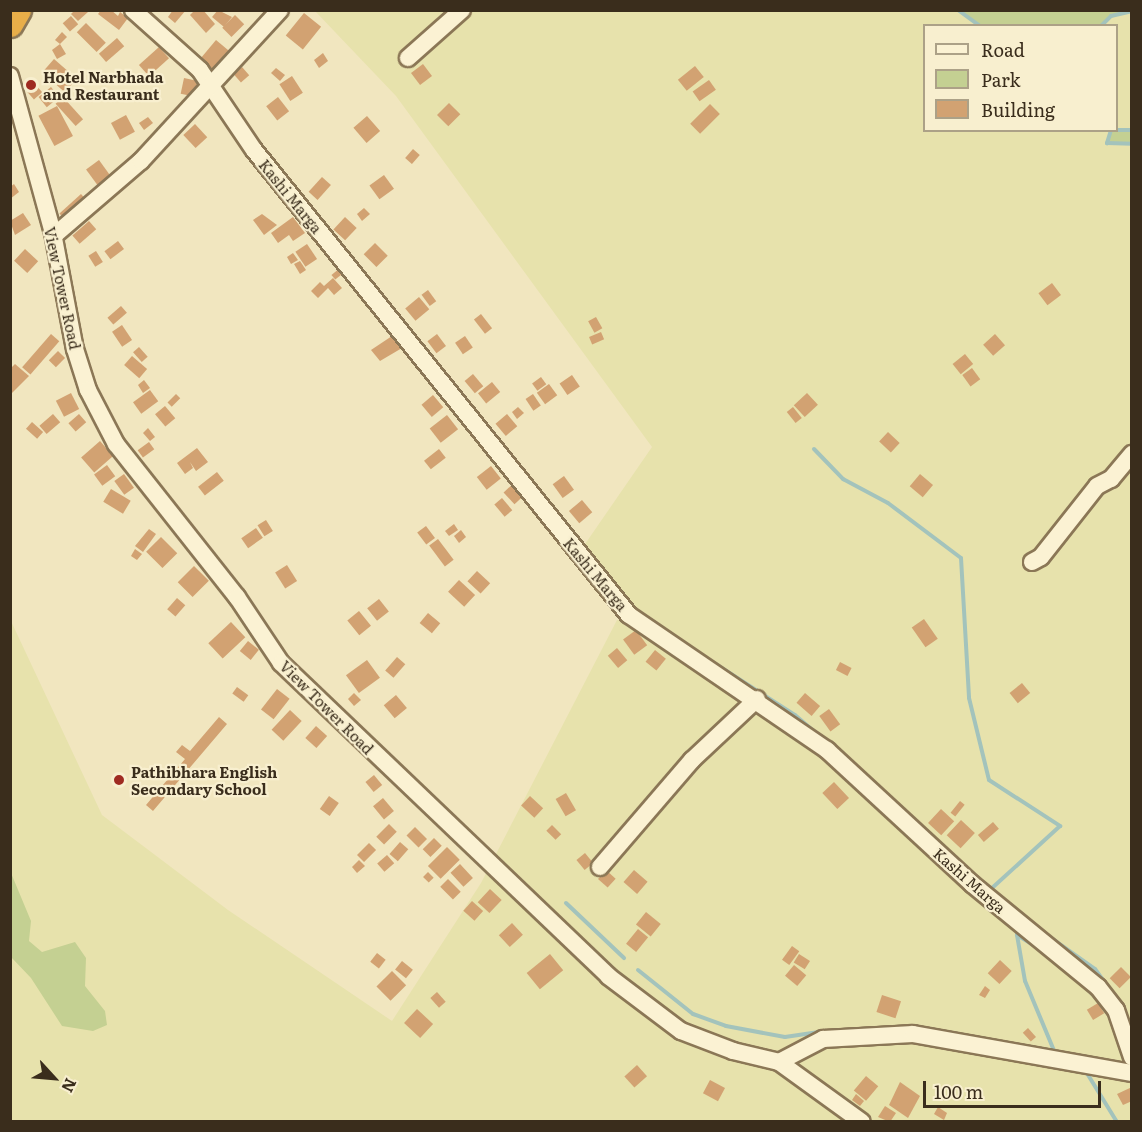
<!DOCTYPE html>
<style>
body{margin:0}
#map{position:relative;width:1142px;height:1132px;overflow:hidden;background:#f1e6bf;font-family:Literata,serif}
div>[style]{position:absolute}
.farmland>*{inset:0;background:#e7e2ac}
.green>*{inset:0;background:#c4d092}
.stream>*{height:4px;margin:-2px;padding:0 2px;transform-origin:2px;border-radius:2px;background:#a3c3bc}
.building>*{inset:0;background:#d2a272;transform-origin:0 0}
.roads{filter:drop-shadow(2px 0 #8b7756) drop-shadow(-2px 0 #8b7756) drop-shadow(0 2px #8b7756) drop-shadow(0 -2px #8b7756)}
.minor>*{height:16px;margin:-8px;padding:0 8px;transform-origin:8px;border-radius:8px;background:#fbf2d3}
.highway>*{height:26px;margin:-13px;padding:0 13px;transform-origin:13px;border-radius:13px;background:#e8ae49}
.dots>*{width:16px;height:16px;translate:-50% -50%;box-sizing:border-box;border:3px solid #f8efcf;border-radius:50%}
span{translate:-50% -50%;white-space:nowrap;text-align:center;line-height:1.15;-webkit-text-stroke:4.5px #f8efcf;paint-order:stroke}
.poi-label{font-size:15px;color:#3a2d1c;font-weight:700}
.left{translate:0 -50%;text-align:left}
.street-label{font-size:15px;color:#3a2d1c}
.frame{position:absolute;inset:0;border:12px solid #3a2d1c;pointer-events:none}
.legend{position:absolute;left:923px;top:24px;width:195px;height:108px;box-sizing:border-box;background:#f8efcf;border:2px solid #aca187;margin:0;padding:8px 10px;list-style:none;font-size:18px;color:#3a2d1c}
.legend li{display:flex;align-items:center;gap:12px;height:30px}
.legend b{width:30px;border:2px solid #aca187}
.north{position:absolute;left:24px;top:1048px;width:60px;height:60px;-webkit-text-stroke:4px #f8efcf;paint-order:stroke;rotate:116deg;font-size:16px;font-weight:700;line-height:24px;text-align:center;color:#3a2d1c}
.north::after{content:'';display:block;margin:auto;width:21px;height:27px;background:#3a2d1c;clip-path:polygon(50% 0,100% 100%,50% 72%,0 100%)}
.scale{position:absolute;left:923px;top:1081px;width:178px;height:27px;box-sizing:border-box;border:3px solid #3a2d1c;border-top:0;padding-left:8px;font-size:18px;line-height:21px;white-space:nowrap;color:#3a2d1c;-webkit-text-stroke:4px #f8efcf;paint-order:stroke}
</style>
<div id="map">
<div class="farmland">
<div style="clip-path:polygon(315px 11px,957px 11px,980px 25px,924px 26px,924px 130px,1111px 131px,1108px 143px,1131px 144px,1131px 1121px,11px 1121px,10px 619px,102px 815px,228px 910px,392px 1021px,481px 883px,617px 620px,637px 617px,583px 547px,652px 447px,396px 96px)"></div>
<div style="clip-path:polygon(1131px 11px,1132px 130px,1117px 130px,1116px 26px,1101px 26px,1111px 16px)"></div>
</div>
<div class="green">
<div style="clip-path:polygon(957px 11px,1131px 10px,1132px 11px,1111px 16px,1101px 25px,980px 26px)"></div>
<div style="clip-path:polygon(1131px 130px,1131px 144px,1107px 143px,1111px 131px)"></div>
<div style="clip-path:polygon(11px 873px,31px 921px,29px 941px,42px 952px,75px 942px,86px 958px,85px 986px,105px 1011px,107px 1025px,93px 1031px,62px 1026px,31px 978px,11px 957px)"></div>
</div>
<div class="stream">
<div style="left:958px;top:10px;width:27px;rotate:36deg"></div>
<div style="left:1101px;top:26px;width:14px;rotate:-45deg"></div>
<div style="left:1111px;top:16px;width:22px;rotate:-13deg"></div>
<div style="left:1111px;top:130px;width:14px;rotate:107deg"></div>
<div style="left:1107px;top:143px;width:25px;rotate:2deg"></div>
<div style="left:1116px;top:130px;width:16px"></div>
<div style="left:814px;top:449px;width:42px;rotate:46deg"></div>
<div style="left:843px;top:479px;width:51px;rotate:28.1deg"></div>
<div style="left:888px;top:503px;width:91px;rotate:37deg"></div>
<div style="left:961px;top:558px;width:140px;rotate:86.7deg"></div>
<div style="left:969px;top:698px;width:84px;rotate:76.3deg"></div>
<div style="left:989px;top:780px;width:85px;rotate:32.9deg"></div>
<div style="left:1060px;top:826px;width:95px;rotate:137.6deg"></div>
<div style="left:703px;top:656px;width:109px;rotate:32.7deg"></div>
<div style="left:795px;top:715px;width:28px;rotate:41deg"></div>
<div style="left:566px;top:903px;width:80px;rotate:43.5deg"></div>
<div style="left:1017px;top:935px;width:52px;rotate:31.5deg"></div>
<div style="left:1061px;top:962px;width:69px;rotate:45.6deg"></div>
<div style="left:1109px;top:1011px;width:58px;rotate:72.8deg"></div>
<div style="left:1126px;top:1066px;width:72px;rotate:-169.6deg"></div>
<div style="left:1055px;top:1053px;width:78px;rotate:-112.6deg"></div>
<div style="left:1025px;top:981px;width:47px;rotate:-99.9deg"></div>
<div style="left:1051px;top:938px;width:54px;rotate:35.2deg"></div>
<div style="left:1095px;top:969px;width:37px;rotate:54deg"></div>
<div style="left:638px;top:970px;width:70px;rotate:38.7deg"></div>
<div style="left:693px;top:1014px;width:35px;rotate:20deg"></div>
<div style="left:726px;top:1026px;width:60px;rotate:10.6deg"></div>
<div style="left:785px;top:1037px;width:41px;rotate:-8.3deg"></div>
<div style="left:1085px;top:1070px;width:61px;rotate:58.4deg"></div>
</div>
<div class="building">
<div style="clip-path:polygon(75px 10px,86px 10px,88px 12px,78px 21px,71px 14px)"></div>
<div style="clip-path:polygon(101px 10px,111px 10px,118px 16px,120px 12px,128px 18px,119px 30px,98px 14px)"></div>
<div style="clip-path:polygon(173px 10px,186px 10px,175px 23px,168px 17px)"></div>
<div style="clip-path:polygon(195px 10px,203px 10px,215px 24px,206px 33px,190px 15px)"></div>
<div style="clip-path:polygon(218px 10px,232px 17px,224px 27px,212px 17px)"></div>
<div style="left:304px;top:13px;width:22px;height:29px;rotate:39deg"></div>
<div style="left:235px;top:15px;width:13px;height:18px;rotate:45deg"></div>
<div style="left:71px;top:16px;width:11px;height:11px;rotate:49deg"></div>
<div style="left:86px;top:23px;width:28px;height:13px;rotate:45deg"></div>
<div style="clip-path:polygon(62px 32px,67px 37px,60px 44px,55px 40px)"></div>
<div style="left:117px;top:38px;width:11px;height:24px;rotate:49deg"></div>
<div style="left:216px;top:40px;width:25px;height:26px;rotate:40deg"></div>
<div style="clip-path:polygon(60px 44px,66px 54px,57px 59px,52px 50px)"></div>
<div style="left:159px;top:47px;width:15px;height:27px;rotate:48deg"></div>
<div style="clip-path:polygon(323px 53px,328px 61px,319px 68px,314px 60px)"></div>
<div style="left:54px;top:59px;width:30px;height:18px;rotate:41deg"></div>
<div style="left:423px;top:64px;width:15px;height:15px;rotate:53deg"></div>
<div style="left:695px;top:66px;width:14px;height:22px;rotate:51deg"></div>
<div style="left:242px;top:67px;width:11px;height:11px;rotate:49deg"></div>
<div style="clip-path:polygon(276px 68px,285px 75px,280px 81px,271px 73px)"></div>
<div style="left:292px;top:76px;width:20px;height:15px;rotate:57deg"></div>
<div style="left:184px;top:78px;width:14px;height:16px;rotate:12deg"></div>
<div style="left:709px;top:80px;width:12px;height:20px;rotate:55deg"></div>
<div style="left:35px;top:84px;width:11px;height:11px;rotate:49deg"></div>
<div style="left:51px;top:87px;width:13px;height:16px;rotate:51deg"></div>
<div style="left:63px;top:97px;width:30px;height:10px;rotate:48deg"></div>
<div style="left:278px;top:97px;width:18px;height:15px;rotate:52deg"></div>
<div style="left:449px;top:103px;width:16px;height:17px;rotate:45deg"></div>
<div style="left:710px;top:104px;width:14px;height:28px;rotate:45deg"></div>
<div style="left:57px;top:106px;width:34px;height:21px;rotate:62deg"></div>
<div style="left:126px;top:115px;width:19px;height:17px;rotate:62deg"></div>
<div style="left:367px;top:116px;width:20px;height:18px;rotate:49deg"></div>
<div style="clip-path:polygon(148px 117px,153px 123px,144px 130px,139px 123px)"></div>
<div style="left:195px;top:124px;width:18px;height:16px;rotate:47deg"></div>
<div style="left:413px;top:149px;width:9px;height:12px;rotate:41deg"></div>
<div style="left:99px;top:160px;width:24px;height:16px;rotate:54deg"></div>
<div style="left:384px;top:175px;width:17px;height:18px;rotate:54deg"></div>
<div style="left:322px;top:177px;width:12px;height:20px;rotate:42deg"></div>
<div style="clip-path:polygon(14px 184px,19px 192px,10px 199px,10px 187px)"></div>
<div style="left:81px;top:194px;width:12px;height:29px;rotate:48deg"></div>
<div style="clip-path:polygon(364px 208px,370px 214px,362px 221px,357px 214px)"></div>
<div style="clip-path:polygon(23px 213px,31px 225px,15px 235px,10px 221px)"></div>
<div style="clip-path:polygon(262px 214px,277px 225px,264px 235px,253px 220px)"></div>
<div style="clip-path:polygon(293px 217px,305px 233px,293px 241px,289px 235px,278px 243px,271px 233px)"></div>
<div style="left:345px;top:217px;width:16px;height:17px;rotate:43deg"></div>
<div style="left:89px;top:221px;width:11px;height:22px;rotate:49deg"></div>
<div style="left:118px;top:241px;width:10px;height:17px;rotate:53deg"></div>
<div style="left:375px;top:243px;width:18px;height:16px;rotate:45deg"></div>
<div style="left:307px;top:244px;width:18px;height:14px;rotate:56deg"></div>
<div style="left:25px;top:249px;width:18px;height:16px;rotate:43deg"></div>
<div style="left:96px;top:251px;width:13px;height:9px;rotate:58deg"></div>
<div style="clip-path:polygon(293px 253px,298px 260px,291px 264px,287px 257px)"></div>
<div style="clip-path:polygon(300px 261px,306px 270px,300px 274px,294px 264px)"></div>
<div style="left:340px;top:268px;width:6px;height:11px;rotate:51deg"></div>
<div style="clip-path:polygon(333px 278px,342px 288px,334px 295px,328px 288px,318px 298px,311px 291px,320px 282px,324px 286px)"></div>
<div style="left:1052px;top:283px;width:15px;height:17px;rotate:53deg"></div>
<div style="left:428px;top:290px;width:14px;height:8px;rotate:54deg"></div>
<div style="left:419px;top:297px;width:16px;height:18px;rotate:50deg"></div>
<div style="left:121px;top:306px;width:9px;height:18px;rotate:49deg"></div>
<div style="left:481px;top:314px;width:18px;height:9px;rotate:52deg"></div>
<div style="left:596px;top:317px;width:13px;height:9px;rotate:61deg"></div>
<div style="left:122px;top:325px;width:18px;height:12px;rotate:56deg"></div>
<div style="left:601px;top:332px;width:8px;height:13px;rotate:67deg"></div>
<div style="left:51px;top:334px;width:11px;height:44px;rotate:41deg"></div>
<div style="left:437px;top:334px;width:15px;height:12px;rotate:53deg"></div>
<div style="left:995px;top:334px;width:15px;height:16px;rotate:48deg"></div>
<div style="clip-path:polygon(392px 336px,402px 348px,380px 361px,371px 350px)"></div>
<div style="left:465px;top:336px;width:14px;height:12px;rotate:56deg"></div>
<div style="left:139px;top:347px;width:13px;height:8px;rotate:48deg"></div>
<div style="left:58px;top:351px;width:10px;height:13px;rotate:45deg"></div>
<div style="left:965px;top:354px;width:13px;height:16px;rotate:51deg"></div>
<div style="left:132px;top:356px;width:20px;height:12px;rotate:41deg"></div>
<div style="clip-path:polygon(15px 364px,29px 376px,10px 395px,10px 369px)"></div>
<div style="left:972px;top:368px;width:14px;height:12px;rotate:54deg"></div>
<div style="left:473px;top:374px;width:16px;height:11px;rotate:50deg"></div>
<div style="left:572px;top:375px;width:14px;height:15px;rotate:56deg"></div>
<div style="left:541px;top:377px;width:9px;height:11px;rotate:54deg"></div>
<div style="clip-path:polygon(144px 380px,150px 388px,143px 393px,138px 385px)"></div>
<div style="left:492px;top:382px;width:13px;height:18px;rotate:51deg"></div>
<div style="left:549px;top:384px;width:14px;height:15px;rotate:54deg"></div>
<div style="left:150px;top:390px;width:14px;height:21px;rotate:54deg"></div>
<div style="left:71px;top:393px;width:18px;height:17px;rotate:63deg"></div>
<div style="left:807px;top:393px;width:16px;height:18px;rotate:47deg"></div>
<div style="left:176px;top:394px;width:6px;height:12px;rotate:45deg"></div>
<div style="left:533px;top:394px;width:14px;height:9px;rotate:56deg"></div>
<div style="left:433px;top:395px;width:16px;height:15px;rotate:50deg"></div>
<div style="left:165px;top:406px;width:16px;height:13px;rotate:50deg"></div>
<div style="clip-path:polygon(518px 407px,524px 413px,517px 419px,512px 412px)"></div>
<div style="left:793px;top:407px;width:14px;height:8px;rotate:51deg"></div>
<div style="left:53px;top:414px;width:11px;height:18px;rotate:49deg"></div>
<div style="left:79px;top:414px;width:11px;height:14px;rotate:49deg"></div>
<div style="left:507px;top:414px;width:16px;height:15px;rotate:50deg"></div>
<div style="left:447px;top:415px;width:18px;height:22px;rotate:52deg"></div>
<div style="left:32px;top:422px;width:15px;height:9px;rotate:42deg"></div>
<div style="clip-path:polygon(148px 428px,155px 437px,150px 441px,143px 433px)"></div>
<div style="left:888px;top:432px;width:16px;height:13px;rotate:43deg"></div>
<div style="left:100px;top:441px;width:20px;height:25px;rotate:49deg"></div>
<div style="left:149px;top:442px;width:9px;height:14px;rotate:54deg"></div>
<div style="clip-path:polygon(197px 448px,208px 462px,196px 471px,190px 462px,193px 468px,185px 474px,177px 463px)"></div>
<div style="left:439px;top:449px;width:11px;height:19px;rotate:52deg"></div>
<div style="left:107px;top:465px;width:14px;height:16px;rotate:54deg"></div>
<div style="left:491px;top:466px;width:16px;height:18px;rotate:52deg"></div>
<div style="left:217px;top:472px;width:11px;height:24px;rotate:52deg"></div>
<div style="left:124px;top:474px;width:17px;height:12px;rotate:54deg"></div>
<div style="left:920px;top:474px;width:17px;height:16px;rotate:40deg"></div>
<div style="left:564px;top:476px;width:17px;height:14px;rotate:54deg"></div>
<div style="left:516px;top:481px;width:16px;height:17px;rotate:47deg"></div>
<div style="left:111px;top:489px;width:23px;height:15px;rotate:31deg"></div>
<div style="left:502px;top:498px;width:16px;height:10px;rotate:50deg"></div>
<div style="left:582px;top:500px;width:16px;height:17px;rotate:50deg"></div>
<div style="left:266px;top:520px;width:13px;height:10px;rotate:58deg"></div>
<div style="clip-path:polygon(454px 524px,458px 530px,449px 536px,445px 531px)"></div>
<div style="left:426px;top:526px;width:15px;height:11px;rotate:53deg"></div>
<div style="left:256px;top:528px;width:12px;height:18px;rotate:55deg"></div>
<div style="clip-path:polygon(149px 529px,156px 534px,143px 552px,135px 546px)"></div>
<div style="clip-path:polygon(461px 530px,466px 537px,459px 543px,454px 536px)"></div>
<div style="left:161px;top:537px;width:23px;height:21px;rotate:45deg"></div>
<div style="left:438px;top:539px;width:26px;height:11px;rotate:53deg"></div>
<div style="clip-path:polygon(135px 549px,142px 554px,137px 560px,131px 556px)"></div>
<div style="left:287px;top:565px;width:19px;height:14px;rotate:58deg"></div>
<div style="left:194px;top:566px;width:21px;height:23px;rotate:45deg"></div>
<div style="left:477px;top:571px;width:18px;height:14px;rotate:43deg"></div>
<div style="left:459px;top:580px;width:22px;height:16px;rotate:43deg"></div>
<div style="left:177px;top:598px;width:11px;height:15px;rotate:41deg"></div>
<div style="left:379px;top:599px;width:16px;height:15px;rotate:52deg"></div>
<div style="left:359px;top:611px;width:19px;height:15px;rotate:51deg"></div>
<div style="left:428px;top:613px;width:16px;height:13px;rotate:40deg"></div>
<div style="left:924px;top:619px;width:24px;height:15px;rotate:55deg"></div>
<div style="left:231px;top:622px;width:21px;height:31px;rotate:47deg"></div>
<div style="left:636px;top:630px;width:19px;height:16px;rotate:54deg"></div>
<div style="left:248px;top:641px;width:14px;height:13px;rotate:39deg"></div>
<div style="left:617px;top:648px;width:16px;height:12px;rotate:50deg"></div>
<div style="left:655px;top:650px;width:14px;height:15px;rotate:39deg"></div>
<div style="left:397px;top:657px;width:11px;height:18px;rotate:41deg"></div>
<div style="left:367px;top:660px;width:22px;height:26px;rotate:54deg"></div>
<div style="left:840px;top:662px;width:13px;height:9px;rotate:27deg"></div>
<div style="left:1022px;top:683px;width:13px;height:16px;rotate:51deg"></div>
<div style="left:237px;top:687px;width:14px;height:8px;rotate:36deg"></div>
<div style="left:277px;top:689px;width:16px;height:26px;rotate:38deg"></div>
<div style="clip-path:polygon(354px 693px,361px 700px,354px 706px,348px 699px)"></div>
<div style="left:805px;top:693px;width:20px;height:13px;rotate:41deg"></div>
<div style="left:396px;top:695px;width:17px;height:16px;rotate:50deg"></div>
<div style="left:829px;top:709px;width:19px;height:12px;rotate:54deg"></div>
<div style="left:290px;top:710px;width:16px;height:27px;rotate:43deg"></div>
<div style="clip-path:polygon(219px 717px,227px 724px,153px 811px,146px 805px,185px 759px,176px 752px,182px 745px,190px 751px)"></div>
<div style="left:316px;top:726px;width:15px;height:16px;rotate:42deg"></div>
<div style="left:374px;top:775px;width:13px;height:11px;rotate:51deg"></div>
<div style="left:834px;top:782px;width:22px;height:16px;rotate:47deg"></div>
<div style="left:566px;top:793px;width:20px;height:12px;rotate:60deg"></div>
<div style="left:329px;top:796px;width:12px;height:16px;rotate:35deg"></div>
<div style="left:530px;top:796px;width:18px;height:13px;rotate:43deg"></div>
<div style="left:383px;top:798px;width:17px;height:13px;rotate:50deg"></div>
<div style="left:960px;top:801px;width:6px;height:15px;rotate:39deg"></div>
<div style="left:941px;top:809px;width:18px;height:19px;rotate:43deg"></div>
<div style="left:961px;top:820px;width:19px;height:21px;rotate:43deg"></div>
<div style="left:993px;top:822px;width:9px;height:20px;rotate:49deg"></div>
<div style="left:389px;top:824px;width:11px;height:18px;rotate:45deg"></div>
<div style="left:552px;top:825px;width:13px;height:8px;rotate:45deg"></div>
<div style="left:415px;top:827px;width:17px;height:12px;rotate:45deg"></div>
<div style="left:434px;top:838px;width:11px;height:16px;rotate:45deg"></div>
<div style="left:400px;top:842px;width:11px;height:16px;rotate:41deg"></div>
<div style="left:369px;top:843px;width:10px;height:17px;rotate:45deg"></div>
<div style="left:447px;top:847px;width:18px;height:27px;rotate:45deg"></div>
<div style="left:585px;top:853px;width:13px;height:11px;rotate:51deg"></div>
<div style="left:387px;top:855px;width:11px;height:13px;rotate:49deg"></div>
<div style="clip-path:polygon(359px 860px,365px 866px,357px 873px,352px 867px)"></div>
<div style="left:460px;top:864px;width:19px;height:13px;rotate:47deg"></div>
<div style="left:606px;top:870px;width:13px;height:12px;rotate:42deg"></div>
<div style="left:634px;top:870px;width:18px;height:16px;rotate:41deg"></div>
<div style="left:428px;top:872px;width:8px;height:7px;rotate:45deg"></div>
<div style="left:448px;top:879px;width:18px;height:11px;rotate:45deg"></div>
<div style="left:490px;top:889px;width:16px;height:18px;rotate:43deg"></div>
<div style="left:472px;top:901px;width:15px;height:13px;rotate:42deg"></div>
<div style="left:646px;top:912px;width:19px;height:16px;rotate:39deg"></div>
<div style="left:512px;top:923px;width:16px;height:18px;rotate:47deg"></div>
<div style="left:638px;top:929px;width:13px;height:19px;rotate:39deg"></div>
<div style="left:792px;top:946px;width:9px;height:17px;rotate:36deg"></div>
<div style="left:377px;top:953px;width:11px;height:11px;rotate:38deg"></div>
<div style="left:550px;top:954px;width:21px;height:30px;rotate:51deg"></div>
<div style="left:799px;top:954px;width:13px;height:10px;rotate:32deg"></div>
<div style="left:1000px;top:960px;width:16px;height:18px;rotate:43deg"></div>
<div style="left:402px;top:961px;width:14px;height:11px;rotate:39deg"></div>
<div style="left:794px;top:965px;width:16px;height:14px;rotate:40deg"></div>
<div style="left:1121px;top:967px;width:14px;height:16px;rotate:45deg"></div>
<div style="left:392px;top:971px;width:20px;height:22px;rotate:45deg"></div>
<div style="clip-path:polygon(985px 986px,990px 990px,985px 998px,979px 995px)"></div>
<div style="left:437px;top:992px;width:13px;height:9px;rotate:48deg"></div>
<div style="left:882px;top:995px;width:20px;height:18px;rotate:18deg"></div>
<div style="left:1098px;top:1003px;width:12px;height:13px;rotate:59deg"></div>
<div style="left:417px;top:1009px;width:22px;height:19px;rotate:43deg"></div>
<div style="left:1028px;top:1028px;width:12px;height:7px;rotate:48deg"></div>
<div style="left:637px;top:1065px;width:15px;height:17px;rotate:48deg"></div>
<div style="left:866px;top:1076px;width:16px;height:19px;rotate:40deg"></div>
<div style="left:710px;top:1080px;width:17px;height:15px;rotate:28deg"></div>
<div style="clip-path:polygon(900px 1082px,920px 1096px,908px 1118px,889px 1105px)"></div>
<div style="clip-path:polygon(1132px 1087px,1132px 1101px,1123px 1105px,1117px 1094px)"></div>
<div style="clip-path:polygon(856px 1094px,864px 1101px,860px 1106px,852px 1100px)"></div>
<div style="clip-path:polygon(885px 1106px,896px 1113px,890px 1122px,878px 1117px)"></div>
<div style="clip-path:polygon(938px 1107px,947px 1113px,944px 1120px,934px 1114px)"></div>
</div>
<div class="roads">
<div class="minor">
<div style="left:133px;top:10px;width:90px;rotate:41.8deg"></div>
<div style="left:200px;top:70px;width:97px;rotate:56deg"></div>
<div style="left:254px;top:150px;width:597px;rotate:51.12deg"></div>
<div style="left:629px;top:615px;width:240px;rotate:34.3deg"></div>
<div style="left:827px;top:750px;width:197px;rotate:42.7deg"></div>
<div style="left:972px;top:884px;width:163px;rotate:39.3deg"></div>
<div style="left:1098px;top:987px;width:29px;rotate:52deg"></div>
<div style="left:1116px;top:1010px;width:50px;rotate:71.2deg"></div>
<div style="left:408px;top:58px;width:72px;rotate:-41.6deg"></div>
<div style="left:10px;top:76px;width:163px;rotate:74.7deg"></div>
<div style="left:53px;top:233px;width:118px;rotate:79.3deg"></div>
<div style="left:75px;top:349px;width:43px;rotate:72.4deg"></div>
<div style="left:88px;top:390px;width:61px;rotate:62.6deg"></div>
<div style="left:116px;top:444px;width:195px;rotate:51.7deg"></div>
<div style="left:237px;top:597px;width:79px;rotate:56.3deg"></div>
<div style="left:281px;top:663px;width:453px;rotate:43.7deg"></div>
<div style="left:608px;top:976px;width:91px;rotate:37deg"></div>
<div style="left:681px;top:1031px;width:56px;rotate:21deg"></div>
<div style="left:733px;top:1051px;width:47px;rotate:13.4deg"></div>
<div style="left:779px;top:1062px;width:102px;rotate:35.9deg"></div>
<div style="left:53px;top:233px;width:3px;rotate:18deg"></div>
<div style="left:56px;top:234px;width:112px;rotate:-40.7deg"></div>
<div style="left:141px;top:161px;width:205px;rotate:-47.4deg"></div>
<div style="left:1032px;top:562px;width:10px;rotate:-29deg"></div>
<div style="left:1041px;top:557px;width:90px;rotate:-51.7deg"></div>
<div style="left:1097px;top:486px;width:16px;rotate:-27deg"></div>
<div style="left:1111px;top:479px;width:33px;rotate:-50deg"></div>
<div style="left:600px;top:867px;width:141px;rotate:-49.3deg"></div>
<div style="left:692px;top:760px;width:89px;rotate:-43.2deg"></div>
<div style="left:779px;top:1062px;width:50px;rotate:-27.6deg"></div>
<div style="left:823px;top:1039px;width:90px;rotate:-3.2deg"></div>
<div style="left:913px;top:1034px;width:222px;rotate:10.1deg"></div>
</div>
<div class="highway">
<div style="left:10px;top:24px;width:16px;rotate:-60deg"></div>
</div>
</div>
<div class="dots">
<div style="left:31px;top:85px;background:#9f2b21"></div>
<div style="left:119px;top:780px;background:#9f2b21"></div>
</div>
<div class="poi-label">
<span class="left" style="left:43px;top:85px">Hotel Narbhada<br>and Restaurant</span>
<span class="left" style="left:131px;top:780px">Pathibhara English<br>Secondary School</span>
</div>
<div class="street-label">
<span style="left:291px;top:196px;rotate:51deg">Kashi Marga</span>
<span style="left:63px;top:288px;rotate:78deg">View Tower Road</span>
<span style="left:596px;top:574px;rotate:50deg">Kashi Marga</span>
<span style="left:327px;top:707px;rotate:45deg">View Tower Road</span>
<span style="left:970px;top:880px;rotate:41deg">Kashi Marga</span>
</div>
<div class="frame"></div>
<ul class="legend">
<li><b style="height:8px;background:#fbf2d3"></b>Road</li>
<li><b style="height:16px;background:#c4d092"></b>Park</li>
<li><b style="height:16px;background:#d2a272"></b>Building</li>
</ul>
<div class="north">N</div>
<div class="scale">100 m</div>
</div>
